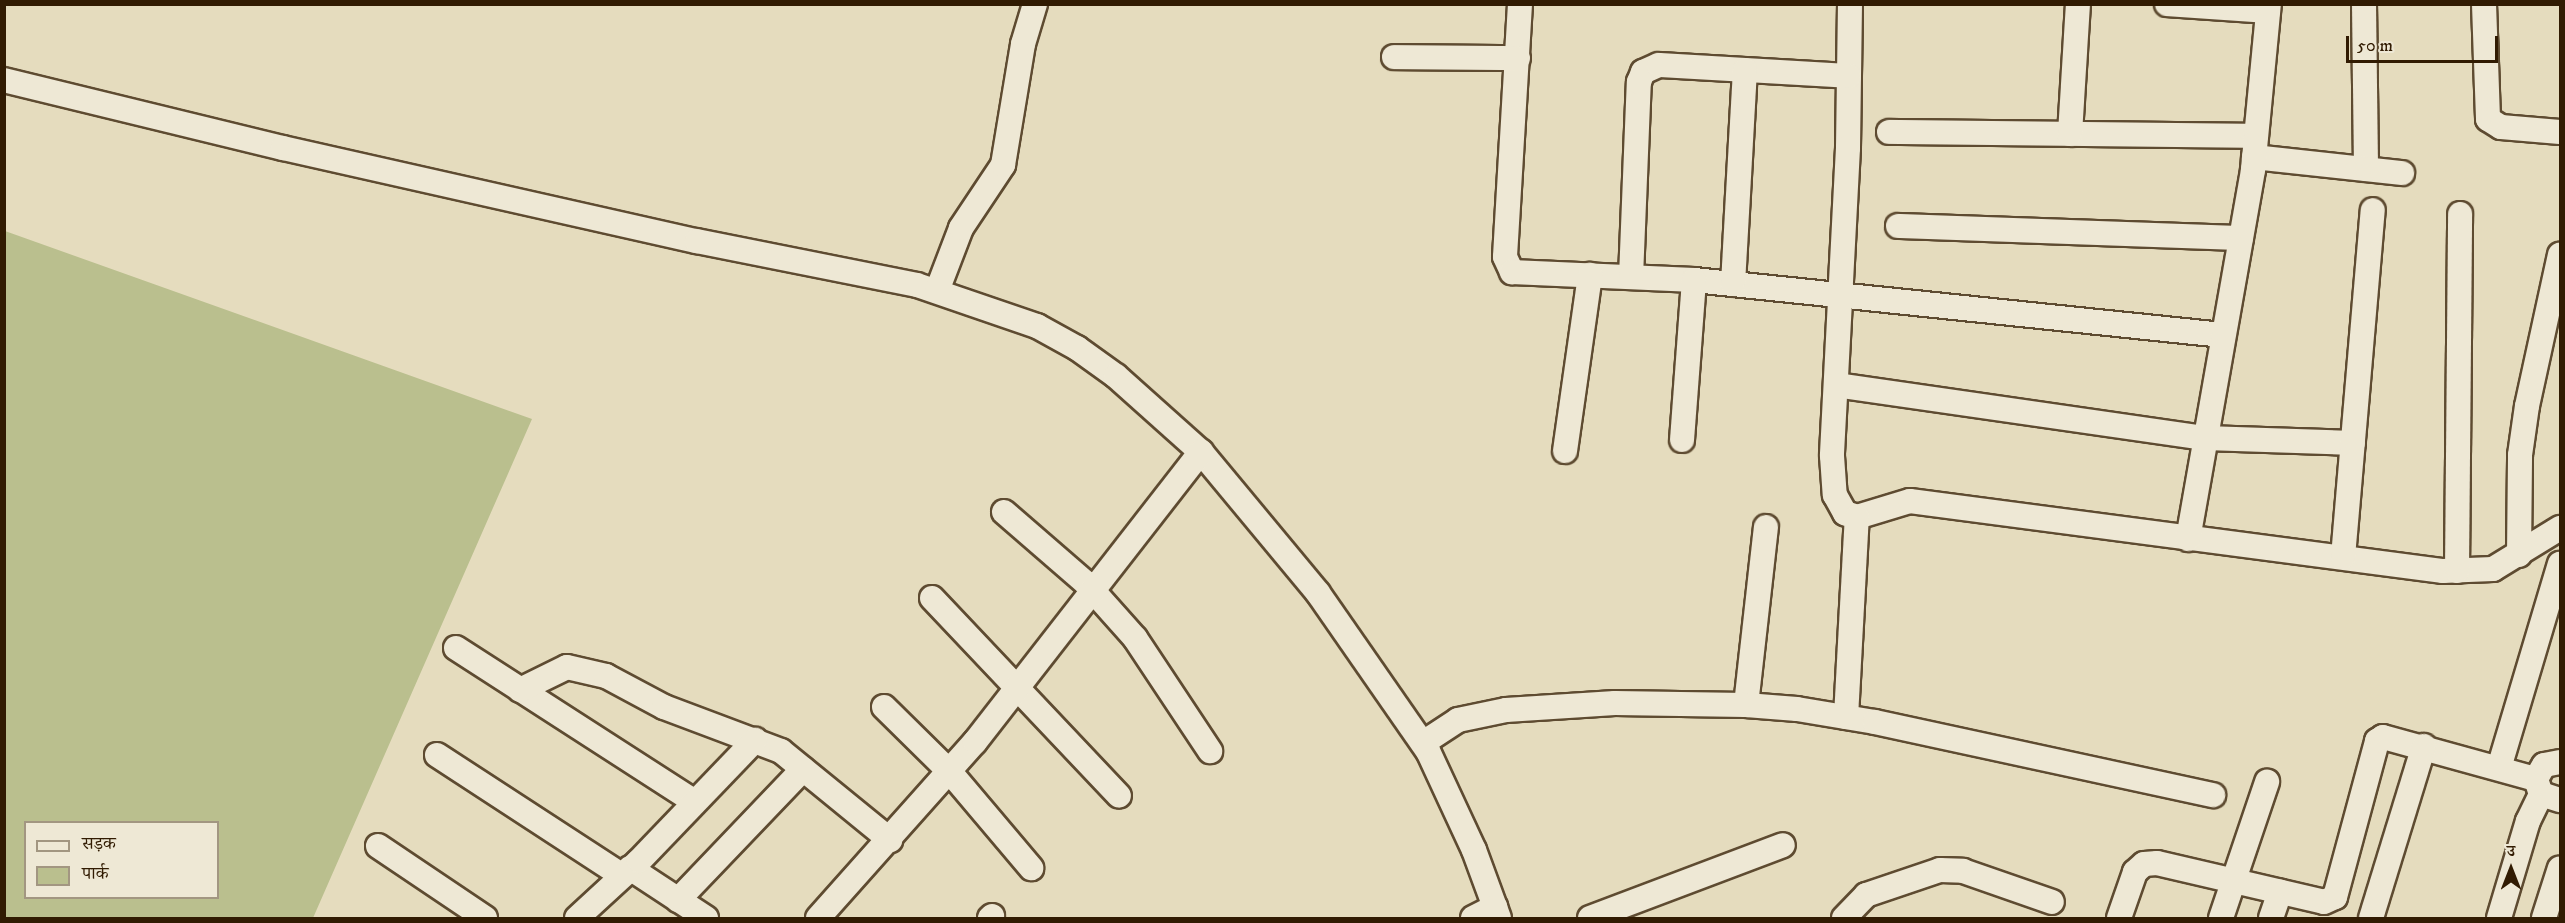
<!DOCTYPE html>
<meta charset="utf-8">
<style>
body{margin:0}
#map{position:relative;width:2565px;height:923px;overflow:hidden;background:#e5dcbe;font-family:"IM FELL DW Pica","Noto Serif Devanagari",serif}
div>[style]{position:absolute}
.green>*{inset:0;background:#babf8e}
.roads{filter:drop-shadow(2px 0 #5e4b31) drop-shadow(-2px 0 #5e4b31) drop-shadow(0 2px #5e4b31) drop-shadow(0 -2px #5e4b31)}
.minor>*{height:24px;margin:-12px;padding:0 12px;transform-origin:12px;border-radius:12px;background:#eee8d5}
span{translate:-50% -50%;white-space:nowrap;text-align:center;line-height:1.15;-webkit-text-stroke:4.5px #eee8d5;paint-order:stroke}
.frame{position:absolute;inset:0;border:6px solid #311b02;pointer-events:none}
.legend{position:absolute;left:24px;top:821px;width:195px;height:78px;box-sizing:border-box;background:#eee8d5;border:2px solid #a29681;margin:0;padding:8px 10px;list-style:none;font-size:18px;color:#311b02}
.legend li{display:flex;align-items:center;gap:12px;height:30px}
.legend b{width:30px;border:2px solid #a29681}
.north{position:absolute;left:2481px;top:839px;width:60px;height:60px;-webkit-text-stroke:4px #eee8d5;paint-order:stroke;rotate:0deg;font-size:16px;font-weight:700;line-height:24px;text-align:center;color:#311b02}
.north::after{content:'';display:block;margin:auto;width:21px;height:27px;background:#311b02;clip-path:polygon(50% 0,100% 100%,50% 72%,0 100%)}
.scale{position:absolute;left:2346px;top:36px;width:152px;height:27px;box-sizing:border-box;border:3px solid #311b02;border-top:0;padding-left:8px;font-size:18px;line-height:21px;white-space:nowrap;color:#311b02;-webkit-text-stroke:4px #eee8d5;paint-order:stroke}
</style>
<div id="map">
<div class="green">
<div style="clip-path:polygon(evenodd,5px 231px,532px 419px,313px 918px,5px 918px,5px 231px,26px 822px,218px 822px,218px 898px,26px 898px,26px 822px)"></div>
</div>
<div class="roads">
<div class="minor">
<div style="left:1520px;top:4px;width:253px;rotate:93.4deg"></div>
<div style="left:1505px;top:257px;width:17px;rotate:65deg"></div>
<div style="left:1512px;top:272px;width:182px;rotate:2.5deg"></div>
<div style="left:1694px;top:280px;width:532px;rotate:5.94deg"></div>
<div style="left:1850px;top:4px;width:144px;rotate:90.8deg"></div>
<div style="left:1848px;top:148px;width:308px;rotate:93deg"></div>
<div style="left:1832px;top:456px;width:39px;rotate:86deg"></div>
<div style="left:1835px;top:495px;width:21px;rotate:61deg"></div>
<div style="left:1845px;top:513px;width:13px;rotate:18deg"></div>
<div style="left:1857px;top:517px;width:55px;rotate:-16.8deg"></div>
<div style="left:1910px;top:501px;width:538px;rotate:7.48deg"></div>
<div style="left:2443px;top:571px;width:50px;rotate:-2.3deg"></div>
<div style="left:2493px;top:569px;width:79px;rotate:-31.5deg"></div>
<div style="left:2167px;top:4px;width:101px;rotate:4deg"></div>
<div style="left:2364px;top:4px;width:165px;rotate:89.3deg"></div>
<div style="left:2484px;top:4px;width:115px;rotate:88deg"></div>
<div style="left:2488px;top:119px;width:15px;rotate:32deg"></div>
<div style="left:2501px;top:127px;width:59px;rotate:4.8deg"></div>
<div style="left:1394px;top:57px;width:124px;rotate:0.5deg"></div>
<div style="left:4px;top:80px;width:287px;rotate:13.7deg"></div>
<div style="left:283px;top:148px;width:424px;rotate:12.7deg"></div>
<div style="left:697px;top:241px;width:224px;rotate:11.3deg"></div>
<div style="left:917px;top:285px;width:127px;rotate:18.9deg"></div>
<div style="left:1037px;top:326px;width:46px;rotate:28.8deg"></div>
<div style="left:1077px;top:348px;width:48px;rotate:35.7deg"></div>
<div style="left:1116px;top:376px;width:114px;rotate:41.8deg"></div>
<div style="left:1201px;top:452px;width:183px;rotate:50.3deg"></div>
<div style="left:1318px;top:593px;width:193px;rotate:55.2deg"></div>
<div style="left:1428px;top:751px;width:109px;rotate:65.1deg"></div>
<div style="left:1474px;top:850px;width:72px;rotate:69.8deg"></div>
<div style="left:1889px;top:132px;width:367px;rotate:0.6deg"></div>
<div style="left:2070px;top:134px;width:130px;rotate:-86.5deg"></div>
<div style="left:2254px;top:157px;width:149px;rotate:6.2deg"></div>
<div style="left:1898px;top:226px;width:343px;rotate:2deg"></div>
<div style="left:1631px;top:277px;width:195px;rotate:-87.7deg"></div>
<div style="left:1639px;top:82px;width:11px;rotate:-68deg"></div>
<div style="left:1643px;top:72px;width:17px;rotate:-24deg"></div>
<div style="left:1659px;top:65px;width:190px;rotate:3.3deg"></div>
<div style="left:1733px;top:284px;width:214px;rotate:-86.8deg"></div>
<div style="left:937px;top:291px;width:67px;rotate:-69.1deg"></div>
<div style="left:961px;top:228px;width:76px;rotate:-56.3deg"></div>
<div style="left:1003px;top:165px;width:123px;rotate:-80.6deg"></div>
<div style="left:1023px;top:44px;width:42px;rotate:-73.3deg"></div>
<div style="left:1836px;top:385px;width:373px;rotate:8.2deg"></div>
<div style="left:2205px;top:438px;width:148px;rotate:1.9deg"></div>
<div style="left:1682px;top:440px;width:160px;rotate:-85.7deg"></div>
<div style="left:1565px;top:451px;width:178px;rotate:-81.9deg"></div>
<div style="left:1004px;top:512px;width:108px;rotate:40.9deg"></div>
<div style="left:1086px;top:583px;width:74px;rotate:48.3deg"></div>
<div style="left:1135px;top:638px;width:136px;rotate:56.4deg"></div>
<div style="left:2188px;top:539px;width:376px;rotate:-80deg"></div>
<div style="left:2253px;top:169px;width:166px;rotate:-84.5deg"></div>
<div style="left:2519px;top:555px;width:100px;rotate:-89.4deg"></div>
<div style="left:2520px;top:455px;width:49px;rotate:-81.9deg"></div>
<div style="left:2527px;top:406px;width:155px;rotate:-77.7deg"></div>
<div style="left:2343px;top:557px;width:348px;rotate:-85.1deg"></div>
<div style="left:2457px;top:571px;width:357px;rotate:-89.5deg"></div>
<div style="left:932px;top:598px;width:272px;rotate:46.6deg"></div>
<div style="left:456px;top:648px;width:284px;rotate:32.8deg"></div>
<div style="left:520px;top:690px;width:52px;rotate:-26.1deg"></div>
<div style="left:567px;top:667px;width:40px;rotate:13deg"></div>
<div style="left:606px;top:676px;width:66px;rotate:28.1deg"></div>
<div style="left:664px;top:707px;width:125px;rotate:20.6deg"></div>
<div style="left:781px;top:751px;width:141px;rotate:39.2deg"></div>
<div style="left:1746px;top:705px;width:179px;rotate:-83.6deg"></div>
<div style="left:884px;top:707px;width:93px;rotate:44.6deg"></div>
<div style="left:950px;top:772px;width:126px;rotate:49.8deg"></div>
<div style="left:1846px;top:717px;width:200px;rotate:-86.9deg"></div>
<div style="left:1423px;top:743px;width:42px;rotate:-33.3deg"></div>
<div style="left:1458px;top:720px;width:49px;rotate:-11.8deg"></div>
<div style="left:1506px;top:710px;width:109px;rotate:-3.7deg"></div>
<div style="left:1615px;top:703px;width:131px;rotate:0.9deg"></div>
<div style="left:1746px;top:705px;width:51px;rotate:4.5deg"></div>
<div style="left:1797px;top:709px;width:79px;rotate:9.5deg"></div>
<div style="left:1875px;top:722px;width:346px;rotate:12.2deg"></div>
<div style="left:437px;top:755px;width:220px;rotate:33.1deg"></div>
<div style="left:2560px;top:762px;width:16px;rotate:169deg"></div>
<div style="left:2544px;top:765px;width:16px;rotate:120deg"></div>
<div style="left:2536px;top:779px;width:16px;rotate:72deg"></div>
<div style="left:2541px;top:794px;width:20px;rotate:18deg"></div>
<div style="left:2499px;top:768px;width:213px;rotate:-73.4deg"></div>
<div style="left:378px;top:846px;width:129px;rotate:33.9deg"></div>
<div style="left:630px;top:868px;width:91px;rotate:33.3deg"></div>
<div style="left:678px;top:900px;width:181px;rotate:-46.3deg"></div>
<div style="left:577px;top:918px;width:84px;rotate:-42.6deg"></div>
<div style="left:639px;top:861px;width:168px;rotate:-46.2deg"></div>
<div style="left:818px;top:918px;width:236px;rotate:-48.3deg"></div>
<div style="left:975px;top:742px;width:368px;rotate:-52.1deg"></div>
<div style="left:990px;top:918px;width:3px;rotate:-45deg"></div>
<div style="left:1473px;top:918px;width:25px;rotate:-27deg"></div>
<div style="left:1590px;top:918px;width:206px;rotate:-20.7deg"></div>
<div style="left:1844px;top:918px;width:32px;rotate:-46deg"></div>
<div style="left:1866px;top:895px;width:78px;rotate:-18.7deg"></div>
<div style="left:1940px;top:870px;width:23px;rotate:2deg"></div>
<div style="left:1963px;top:871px;width:94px;rotate:19.2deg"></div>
<div style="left:2119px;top:918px;width:49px;rotate:-70.8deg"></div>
<div style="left:2135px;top:872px;width:12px;rotate:-42deg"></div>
<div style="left:2144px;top:864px;width:13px;rotate:-4deg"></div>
<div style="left:2157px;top:863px;width:171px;rotate:13.1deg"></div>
<div style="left:2324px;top:902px;width:12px;rotate:-24deg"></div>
<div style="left:2335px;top:897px;width:162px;rotate:-74.9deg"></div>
<div style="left:2377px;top:741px;width:7px;rotate:-34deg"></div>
<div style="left:2383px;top:737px;width:159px;rotate:15.4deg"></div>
<div style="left:2221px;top:918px;width:144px;rotate:-71.3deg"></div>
<div style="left:2271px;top:918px;width:28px;rotate:-71deg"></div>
<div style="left:2371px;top:918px;width:180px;rotate:-72.9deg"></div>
<div style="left:2499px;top:918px;width:101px;rotate:-73.4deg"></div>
<div style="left:2528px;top:821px;width:30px;rotate:-64deg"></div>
<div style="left:2544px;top:918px;width:52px;rotate:-72.3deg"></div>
</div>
</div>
<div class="frame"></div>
<ul class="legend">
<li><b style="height:8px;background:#eee8d5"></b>सड़क</li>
<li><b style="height:16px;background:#babf8e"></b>पार्क</li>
</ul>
<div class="north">उ</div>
<div class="scale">50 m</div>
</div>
